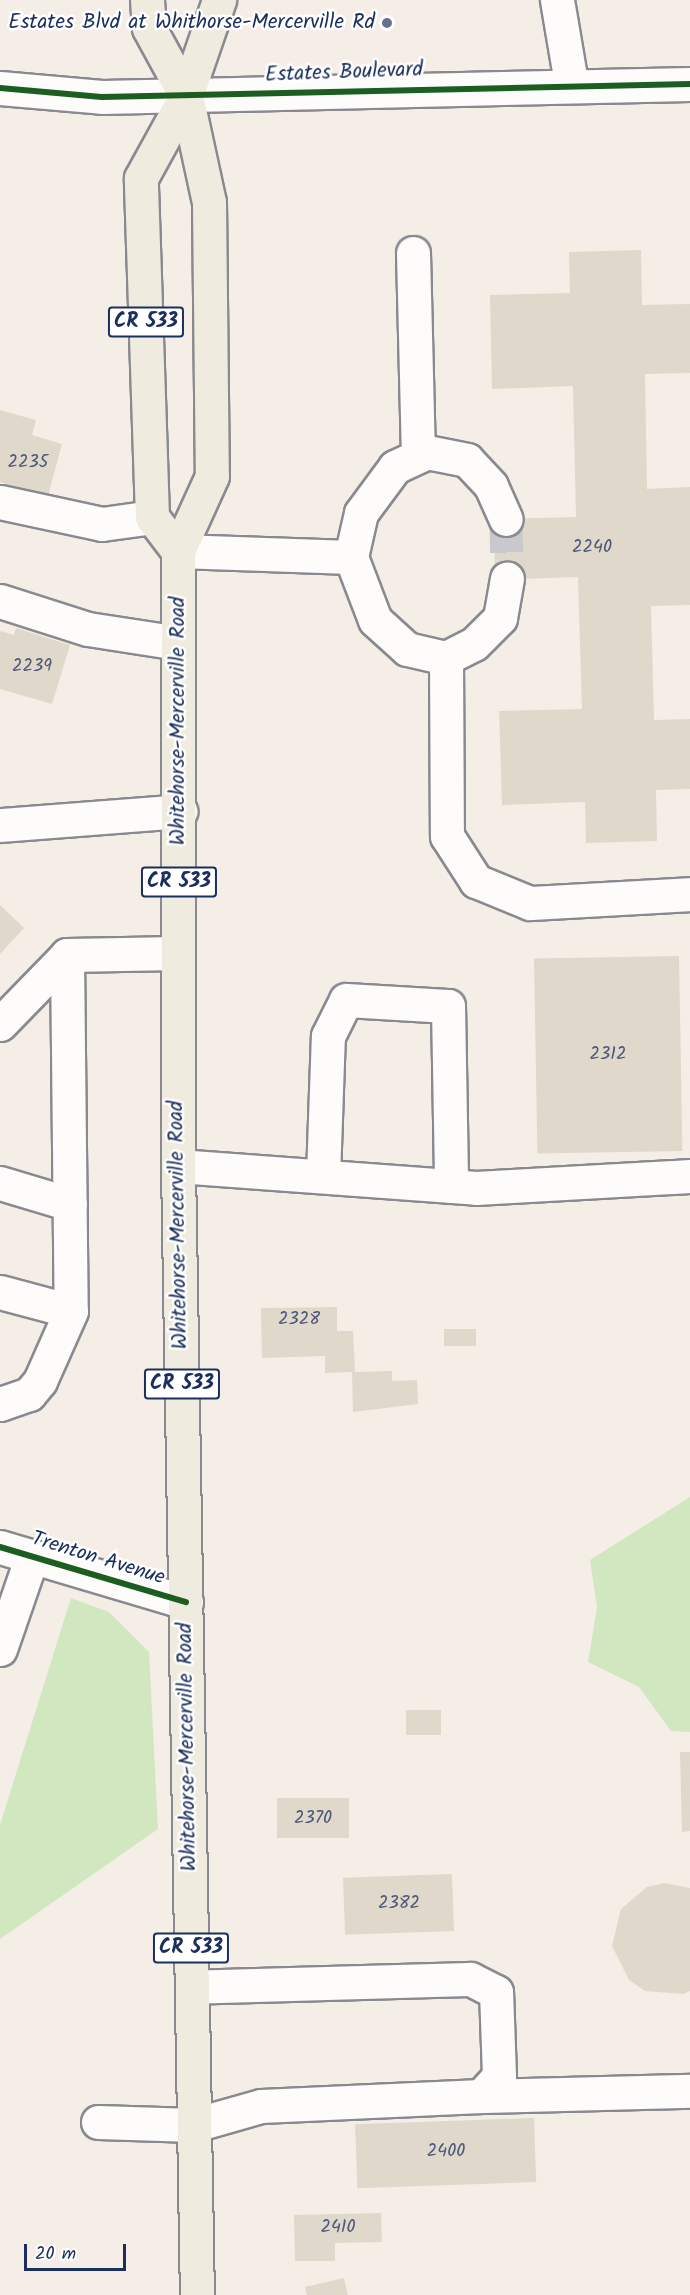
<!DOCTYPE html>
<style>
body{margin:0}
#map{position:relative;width:690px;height:2295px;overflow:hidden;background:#f4eee7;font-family:Kalam,sans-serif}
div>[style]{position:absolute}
.green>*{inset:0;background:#d1e7c0}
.building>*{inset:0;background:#e1d8cc;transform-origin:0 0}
.minor-tunnel>*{height:33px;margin-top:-16.5px;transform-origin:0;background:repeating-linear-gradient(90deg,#c9c8cc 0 33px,transparent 0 49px)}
.roads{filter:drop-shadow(2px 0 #898a90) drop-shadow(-2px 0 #898a90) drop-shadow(0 2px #898a90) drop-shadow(0 -2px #898a90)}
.minor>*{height:33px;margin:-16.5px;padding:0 16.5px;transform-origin:16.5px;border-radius:16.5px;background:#fdfcfb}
.major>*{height:33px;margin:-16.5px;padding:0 16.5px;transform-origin:16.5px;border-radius:16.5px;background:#efebde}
.cycleway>*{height:6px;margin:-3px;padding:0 3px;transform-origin:3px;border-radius:3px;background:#1b5e20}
.dots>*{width:16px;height:16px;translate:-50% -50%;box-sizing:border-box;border:3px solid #fff;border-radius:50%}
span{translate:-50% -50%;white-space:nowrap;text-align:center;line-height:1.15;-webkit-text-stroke:5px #fff;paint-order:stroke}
.number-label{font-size:18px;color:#4c597a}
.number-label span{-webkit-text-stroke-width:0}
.shield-label span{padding:2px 4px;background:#fff;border:2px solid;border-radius:4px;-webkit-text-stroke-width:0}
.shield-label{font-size:20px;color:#1b2f5e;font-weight:700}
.poi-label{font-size:21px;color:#1b2f5e}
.right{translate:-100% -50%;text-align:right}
.street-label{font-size:21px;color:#1b2f5e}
.scale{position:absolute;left:24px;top:2244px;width:102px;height:27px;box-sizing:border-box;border:3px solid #1b2f5e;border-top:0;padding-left:8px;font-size:18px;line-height:21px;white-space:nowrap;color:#1b2f5e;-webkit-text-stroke:4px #fff;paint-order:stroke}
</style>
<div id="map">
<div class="green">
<div style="clip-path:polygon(690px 1497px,690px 1732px,671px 1731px,639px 1687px,588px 1662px,597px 1607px,590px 1560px)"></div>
<div style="clip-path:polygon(71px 1598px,109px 1612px,149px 1652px,158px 1829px,0 1939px,0 1825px)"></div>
</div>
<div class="building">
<div style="clip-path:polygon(641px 250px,642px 305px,690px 304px,690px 373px,645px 374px,647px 489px,690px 487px,690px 605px,651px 606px,654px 720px,690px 719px,690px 789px,656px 790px,657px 841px,586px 843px,585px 802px,502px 805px,499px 711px,582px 709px,578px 577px,495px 580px,494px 519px,576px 517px,573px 386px,492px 389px,490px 295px,570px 293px,569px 252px)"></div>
<div style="clip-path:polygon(0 410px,36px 420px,32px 435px,62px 444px,48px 496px,0 482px)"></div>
<div style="clip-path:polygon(16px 628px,70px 645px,52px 704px,0 689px,0 631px,14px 635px)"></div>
<div style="clip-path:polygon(0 905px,24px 928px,0 954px)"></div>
<div style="left:679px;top:956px;width:195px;height:145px;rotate:89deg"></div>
<div style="clip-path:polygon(337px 1307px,337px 1331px,353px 1331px,355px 1372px,392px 1371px,392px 1381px,417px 1380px,418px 1404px,353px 1412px,352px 1372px,325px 1373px,325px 1356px,262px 1358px,261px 1308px)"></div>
<div style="left:444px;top:1329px;width:32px;height:17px"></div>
<div style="left:441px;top:1710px;width:25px;height:35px;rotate:90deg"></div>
<div style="clip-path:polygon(680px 1752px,690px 1752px,690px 1831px,682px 1832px)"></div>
<div style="left:349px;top:1798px;width:40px;height:72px;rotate:90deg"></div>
<div style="left:452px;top:1874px;width:57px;height:109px;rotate:88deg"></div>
<div style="clip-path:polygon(664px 1883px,690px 1888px,690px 1991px,683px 1994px,645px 1991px,629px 1980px,612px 1946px,621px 1909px,647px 1887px)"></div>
<div style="left:534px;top:2118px;width:64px;height:179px;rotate:88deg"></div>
<div style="clip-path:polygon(381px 2213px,382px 2242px,335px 2243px,335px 2261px,295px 2261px,294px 2215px)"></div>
<div style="clip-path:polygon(344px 2278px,348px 2295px,307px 2295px,305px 2287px)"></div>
</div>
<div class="minor-tunnel">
<div style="left:506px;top:519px;width:60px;rotate:89deg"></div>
</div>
<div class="roads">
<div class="minor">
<div style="left:557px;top:0;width:84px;rotate:80.4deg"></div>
<div style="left:0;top:88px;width:102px;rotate:5deg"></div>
<div style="left:102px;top:97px;width:588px;rotate:-1.27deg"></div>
<div style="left:413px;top:253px;width:203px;rotate:88.6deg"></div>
<div style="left:0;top:502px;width:104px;rotate:12.2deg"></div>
<div style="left:102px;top:524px;width:50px;rotate:-8deg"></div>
<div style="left:178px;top:551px;width:173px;rotate:2deg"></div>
<div style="left:351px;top:557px;width:45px;rotate:-77.2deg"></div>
<div style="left:361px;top:513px;width:57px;rotate:-53.5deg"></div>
<div style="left:395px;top:467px;width:35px;rotate:-25deg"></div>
<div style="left:427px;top:452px;width:41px;rotate:11.3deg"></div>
<div style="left:467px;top:460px;width:35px;rotate:47deg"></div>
<div style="left:491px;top:486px;width:36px;rotate:66deg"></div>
<div style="left:351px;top:557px;width:67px;rotate:69.1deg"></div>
<div style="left:375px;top:620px;width:43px;rotate:42.2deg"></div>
<div style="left:407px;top:649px;width:40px;rotate:13deg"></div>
<div style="left:446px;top:658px;width:31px;rotate:-27deg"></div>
<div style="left:474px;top:644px;width:37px;rotate:-45deg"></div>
<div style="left:500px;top:618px;width:40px;rotate:-80deg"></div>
<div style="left:0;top:601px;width:92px;rotate:17.7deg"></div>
<div style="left:88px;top:629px;width:91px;rotate:8.8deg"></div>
<div style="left:446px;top:658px;width:178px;rotate:89.7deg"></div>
<div style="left:447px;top:836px;width:54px;rotate:57.2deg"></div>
<div style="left:476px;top:881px;width:58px;rotate:22.2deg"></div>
<div style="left:530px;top:903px;width:160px;rotate:-3.2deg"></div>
<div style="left:0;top:825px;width:181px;rotate:-4.4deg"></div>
<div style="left:67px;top:955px;width:356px;rotate:89.4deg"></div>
<div style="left:0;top:1024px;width:96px;rotate:-45.8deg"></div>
<div style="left:67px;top:955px;width:111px;rotate:-1deg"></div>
<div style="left:178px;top:1166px;width:299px;rotate:4.2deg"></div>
<div style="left:476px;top:1188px;width:214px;rotate:-3.2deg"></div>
<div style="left:323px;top:1176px;width:140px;rotate:-88deg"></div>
<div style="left:328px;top:1036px;width:40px;rotate:-63.4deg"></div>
<div style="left:346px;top:1000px;width:102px;rotate:3.4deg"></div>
<div style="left:448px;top:1006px;width:180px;rotate:89deg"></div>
<div style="left:0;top:1183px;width:73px;rotate:16.7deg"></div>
<div style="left:0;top:1292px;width:73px;rotate:15deg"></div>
<div style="left:71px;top:1311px;width:77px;rotate:113.9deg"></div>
<div style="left:40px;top:1381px;width:17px;rotate:130deg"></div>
<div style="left:29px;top:1394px;width:31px;rotate:161deg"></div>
<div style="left:0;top:1547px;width:194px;rotate:16.5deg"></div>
<div style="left:0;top:1649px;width:98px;rotate:-71deg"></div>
<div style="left:481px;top:2096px;width:209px;rotate:-1.4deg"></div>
<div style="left:98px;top:2122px;width:96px;rotate:1.8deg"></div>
<div style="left:194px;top:2125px;width:70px;rotate:-15.8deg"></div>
<div style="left:261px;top:2106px;width:220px;rotate:-2.6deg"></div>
<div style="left:481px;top:2096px;width:27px;rotate:-48deg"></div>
<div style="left:499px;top:2076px;width:84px;rotate:-92deg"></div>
<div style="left:496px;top:1992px;width:29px;rotate:-153deg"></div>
<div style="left:470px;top:1979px;width:278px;rotate:178.4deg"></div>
</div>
<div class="major">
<div style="left:147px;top:0;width:28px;rotate:86deg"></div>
<div style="left:149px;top:28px;width:77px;rotate:61.4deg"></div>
<div style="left:186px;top:96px;width:108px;rotate:77.8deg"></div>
<div style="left:209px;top:202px;width:274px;rotate:89.4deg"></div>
<div style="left:212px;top:476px;width:82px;rotate:114.4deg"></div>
<div style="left:178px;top:551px;width:615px;rotate:90deg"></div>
<div style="left:178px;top:1166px;width:1129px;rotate:89.04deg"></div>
<div style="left:178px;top:551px;width:43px;rotate:-127.4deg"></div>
<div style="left:152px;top:517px;width:339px;rotate:-91.9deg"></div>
<div style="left:141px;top:178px;width:94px;rotate:-61.2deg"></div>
<div style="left:186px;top:96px;width:102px;rotate:-71deg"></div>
</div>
</div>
<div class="cycleway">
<div style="left:0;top:88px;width:102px;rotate:5deg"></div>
<div style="left:102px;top:97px;width:588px;rotate:-1.27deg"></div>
<div style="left:0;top:1547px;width:194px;rotate:16.5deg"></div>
</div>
<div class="dots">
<div style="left:387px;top:23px;background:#67728e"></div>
</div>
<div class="number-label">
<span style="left:28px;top:463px">2235</span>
<span style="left:592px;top:548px">2240</span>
<span style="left:32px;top:667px">2239</span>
<span style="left:608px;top:1055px">2312</span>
<span style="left:299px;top:1320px">2328</span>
<span style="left:313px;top:1819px">2370</span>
<span style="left:399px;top:1904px">2382</span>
<span style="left:446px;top:2152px">2400</span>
<span style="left:338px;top:2228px">2410</span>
</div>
<div class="shield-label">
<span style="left:146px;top:322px">CR 533</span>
<span style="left:179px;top:882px">CR 533</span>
<span style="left:182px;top:1384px">CR 533</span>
<span style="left:191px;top:1948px">CR 533</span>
</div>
<div class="poi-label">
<span class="right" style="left:375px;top:23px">Estates Blvd at Whithorse-Mercerville Rd</span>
</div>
<div class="street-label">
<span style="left:344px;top:73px;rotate:-2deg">Estates Boulevard</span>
<span style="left:179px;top:721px;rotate:-90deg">Whitehorse-Mercerville Road</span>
<span style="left:179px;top:1225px;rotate:-91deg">Whitehorse-Mercerville Road</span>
<span style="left:98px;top:1559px;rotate:17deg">Trenton Avenue</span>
<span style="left:188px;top:1747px;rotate:-91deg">Whitehorse-Mercerville Road</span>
</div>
<div class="scale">20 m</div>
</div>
